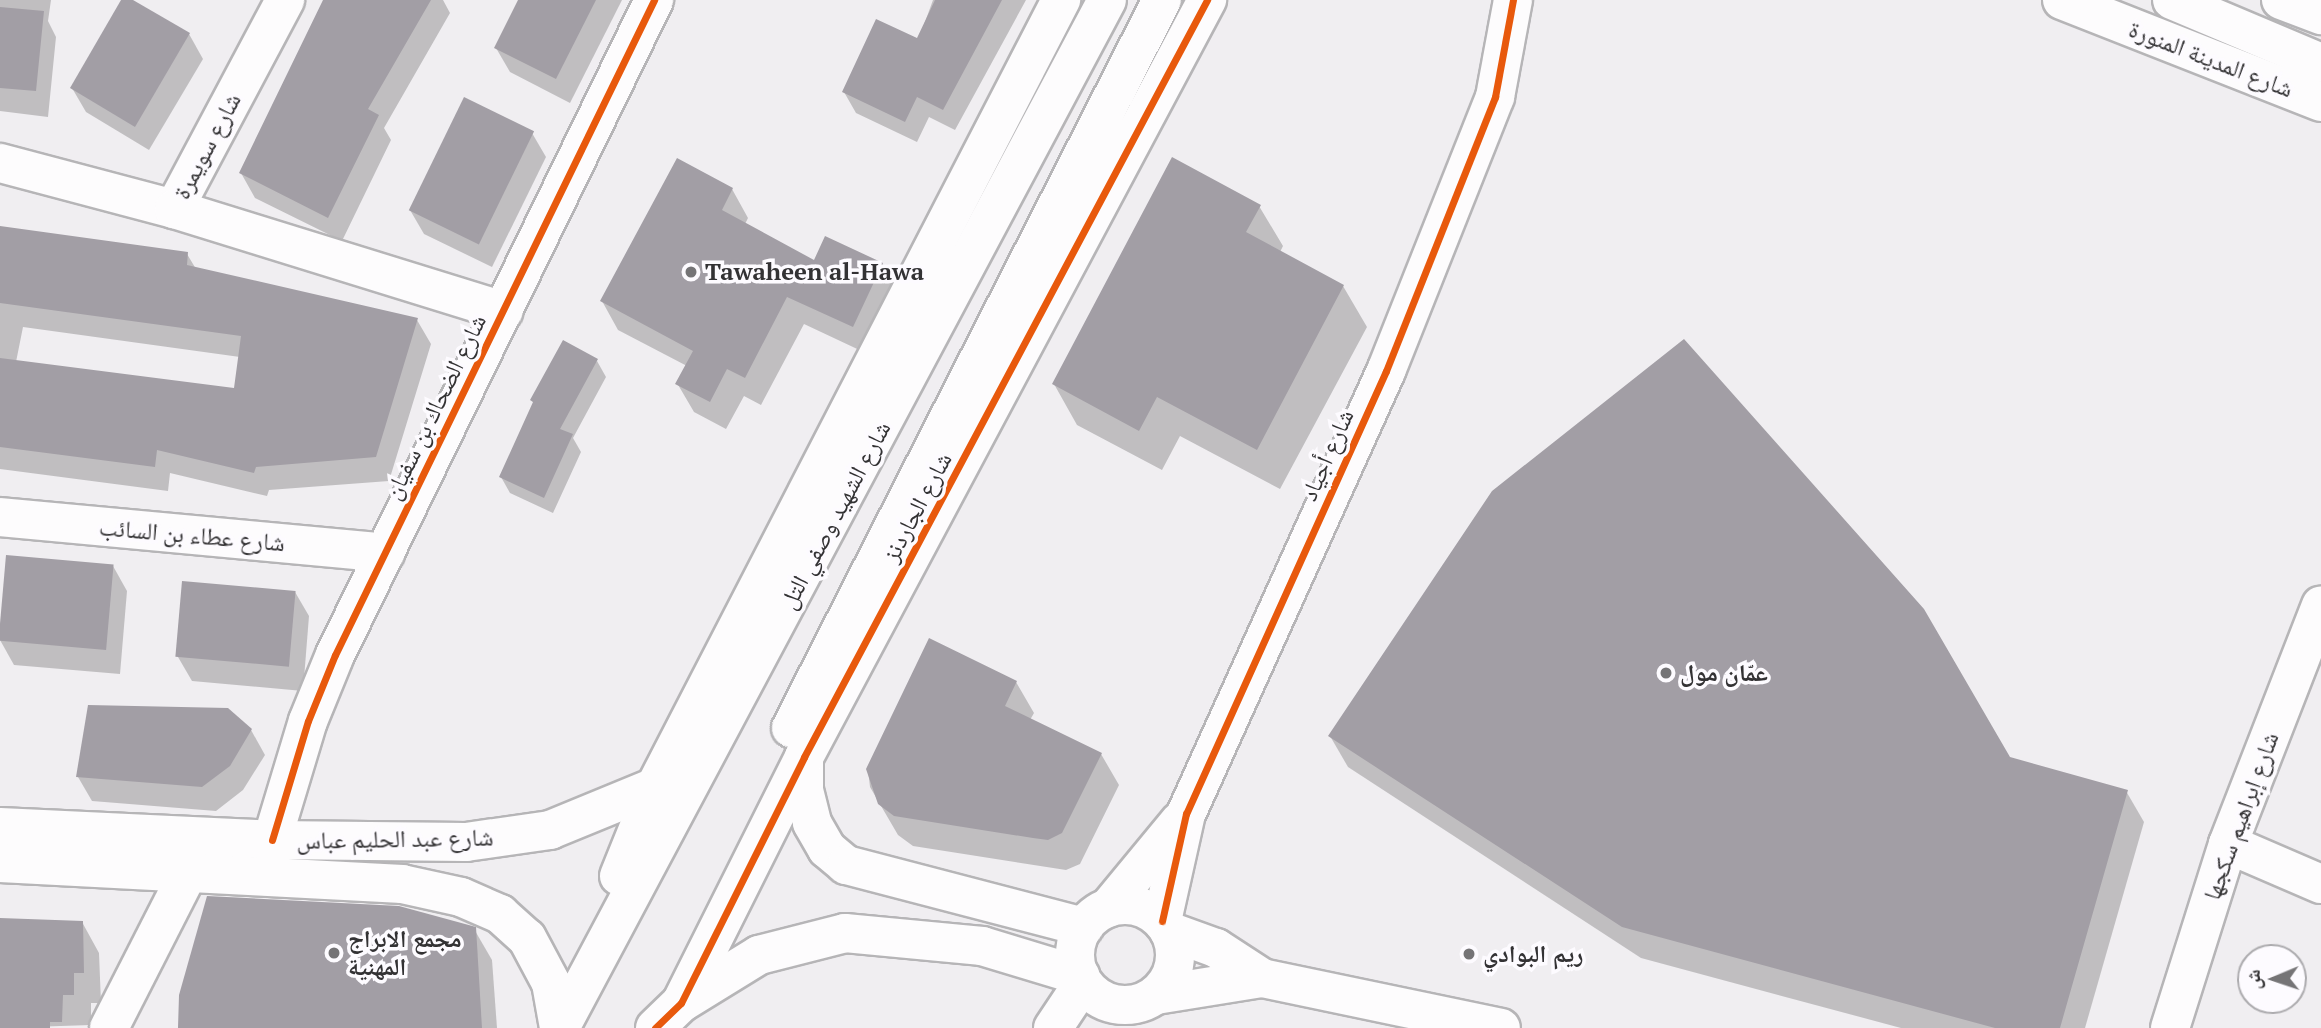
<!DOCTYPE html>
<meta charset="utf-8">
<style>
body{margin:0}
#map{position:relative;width:2321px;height:1028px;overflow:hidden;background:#f0eef1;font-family:"PT Serif","Noto Naskh Arabic",serif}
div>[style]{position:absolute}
.shadow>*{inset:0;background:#0003}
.building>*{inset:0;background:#a29ea5;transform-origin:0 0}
.roads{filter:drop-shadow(2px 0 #b6b5b7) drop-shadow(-2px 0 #b6b5b7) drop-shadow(0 2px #b6b5b7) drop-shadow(0 -2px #b6b5b7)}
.street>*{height:38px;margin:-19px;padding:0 19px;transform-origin:19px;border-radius:19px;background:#fdfcfd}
.street>.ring{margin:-19px;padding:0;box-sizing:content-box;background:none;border:38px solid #fdfcfd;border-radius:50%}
.secondary>*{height:38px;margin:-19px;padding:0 19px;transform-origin:19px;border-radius:19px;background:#fdfcfd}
.cycleway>*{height:7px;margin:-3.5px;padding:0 3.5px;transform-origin:3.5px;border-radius:3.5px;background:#e8590c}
.dots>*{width:19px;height:19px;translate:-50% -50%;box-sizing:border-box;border:4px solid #fdfbff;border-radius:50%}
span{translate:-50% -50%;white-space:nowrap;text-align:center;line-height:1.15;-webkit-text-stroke:7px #fdfbff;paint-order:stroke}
.street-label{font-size:24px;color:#333234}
.poi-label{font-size:24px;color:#333234;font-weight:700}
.left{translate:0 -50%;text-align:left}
.north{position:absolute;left:2237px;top:944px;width:70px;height:70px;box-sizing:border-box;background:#fdfbff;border:2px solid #acabae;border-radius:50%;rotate:268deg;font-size:19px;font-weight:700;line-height:28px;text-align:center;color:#333234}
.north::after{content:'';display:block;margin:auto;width:24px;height:32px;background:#757476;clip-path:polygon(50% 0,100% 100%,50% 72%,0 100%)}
</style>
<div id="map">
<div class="shadow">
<div style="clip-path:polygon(0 0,51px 0,48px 21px,56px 37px,48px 117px,0 111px)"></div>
<div style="clip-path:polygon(123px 0,189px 34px,203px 59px,149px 150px,86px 112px,72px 88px)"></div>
<div style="clip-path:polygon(325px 0,443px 0,450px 13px,384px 128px,391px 140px,342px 241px,255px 198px,241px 173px)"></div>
<div style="clip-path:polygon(520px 0,622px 0,570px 103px,510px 72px,496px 48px)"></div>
<div style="clip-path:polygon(933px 0,1026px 0,955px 130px,929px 117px,917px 142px,856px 113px,844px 92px,918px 41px)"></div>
<div style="clip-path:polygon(532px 133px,546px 157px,492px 267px,424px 234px,410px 210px)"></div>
<div style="clip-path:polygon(732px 189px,748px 218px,745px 224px,814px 263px,882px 264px,898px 292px,870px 355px,804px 324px,761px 405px,744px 396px,726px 429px,694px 412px,677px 383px,687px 366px,618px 330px,602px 301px)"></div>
<div style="clip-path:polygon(1259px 206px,1283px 246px,1280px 252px,1343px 286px,1367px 327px,1280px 489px,1180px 436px,1162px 470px,1077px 425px,1054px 384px)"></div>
<div style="clip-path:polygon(evenodd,0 227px,187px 254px,196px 269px,417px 320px,431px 344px,389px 481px,269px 490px,267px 496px,170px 473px,168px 491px,0 469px,0 227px,23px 327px,240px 357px,236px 390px,16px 362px,23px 327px)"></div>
<div style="clip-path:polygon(597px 361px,606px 377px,573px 438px,581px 452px,553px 513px,510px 493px,501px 477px,534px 404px,532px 400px)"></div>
<div style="clip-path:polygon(113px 566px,127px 591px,120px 674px,14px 665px,0 640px)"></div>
<div style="clip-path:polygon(295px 592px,309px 616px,303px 691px,192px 681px,178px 657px)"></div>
<div style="clip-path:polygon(1016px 682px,1034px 713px,1030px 720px,1101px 754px,1119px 785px,1080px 864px,1066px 870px,913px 846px,898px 835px,870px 787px,868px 770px)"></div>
<div style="clip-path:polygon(251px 730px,265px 755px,243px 790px,216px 811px,92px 801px,78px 777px)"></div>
<div style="clip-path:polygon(1330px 736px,2009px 758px,2126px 791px,2144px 822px,2085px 1028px,1901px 1028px,1641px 958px,1348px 767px)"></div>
<div style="clip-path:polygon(0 920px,82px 922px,99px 953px,101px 1003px,91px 1003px,91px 1025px,0 1028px)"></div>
<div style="clip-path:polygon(474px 929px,492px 960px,497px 1028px,180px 1028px)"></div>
</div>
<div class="building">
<div style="clip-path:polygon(121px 0,133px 0,190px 33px,135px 127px,70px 88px)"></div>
<div style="clip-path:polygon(323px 0,431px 0,368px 109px,379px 115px,328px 218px,239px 173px)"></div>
<div style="clip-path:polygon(518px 0,596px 0,556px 79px,494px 48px)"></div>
<div style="clip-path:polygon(935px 0,1002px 0,943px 110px,917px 97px,905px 122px,842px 92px,876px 19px,917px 38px)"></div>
<div style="clip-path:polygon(0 7px,44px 11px,36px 91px,0 88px)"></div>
<div style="left:464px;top:97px;width:78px;height:126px;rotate:26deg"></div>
<div style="clip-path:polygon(1172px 157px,1261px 205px,1246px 232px,1344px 285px,1257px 450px,1157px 397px,1139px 431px,1052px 384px)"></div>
<div style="clip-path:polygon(677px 158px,733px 188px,722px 210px,814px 260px,825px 236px,883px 263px,853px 327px,787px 297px,745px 378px,727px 369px,710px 402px,675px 384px,693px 351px,600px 301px)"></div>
<div style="clip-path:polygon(0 226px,188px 252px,187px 265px,418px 318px,376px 457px,256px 467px,254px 473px,157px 450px,155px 467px,0 447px,0 358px,234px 388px,241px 336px,0 303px)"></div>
<div style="clip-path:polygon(1684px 339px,1924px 609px,2010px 757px,2128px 790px,2060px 1028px,1995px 1028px,1622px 927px,1328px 736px,1492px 491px)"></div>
<div style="clip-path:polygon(563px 340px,598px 359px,560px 429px,573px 434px,544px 498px,499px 477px,533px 402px,530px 400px)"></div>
<div style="left:6px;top:555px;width:108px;height:86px;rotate:5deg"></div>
<div style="left:182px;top:581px;width:114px;height:76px;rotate:5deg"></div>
<div style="clip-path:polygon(929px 638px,1017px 681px,1005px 706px,1102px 753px,1062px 833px,1048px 840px,1033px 838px,894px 816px,878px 804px,866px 769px)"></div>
<div style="clip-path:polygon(88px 705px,228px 708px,252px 729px,230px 766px,202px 787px,76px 777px)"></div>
<div style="clip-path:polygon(207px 896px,399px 906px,476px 927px,482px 1028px,178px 1028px,179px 995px)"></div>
<div style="clip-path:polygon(0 918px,83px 921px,84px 973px,74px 973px,74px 995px,63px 995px,62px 1022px,50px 1022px,50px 1028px,0 1028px)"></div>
</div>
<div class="roads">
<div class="street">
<div style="left:0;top:163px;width:180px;rotate:14.8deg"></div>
<div style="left:174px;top:209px;width:237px;rotate:-62deg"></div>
<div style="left:174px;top:209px;width:345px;rotate:17.2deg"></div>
<div style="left:0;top:517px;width:387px;rotate:5.3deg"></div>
<div style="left:804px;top:757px;width:33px;rotate:90deg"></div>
<div style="left:804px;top:790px;width:34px;rotate:76deg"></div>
<div style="left:812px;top:823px;width:30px;rotate:60deg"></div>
<div style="left:827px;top:849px;width:25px;rotate:40deg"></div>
<div style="left:846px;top:865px;width:246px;rotate:14.6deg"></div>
<div style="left:272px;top:840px;width:124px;rotate:-73.2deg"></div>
<div style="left:308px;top:721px;width:71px;rotate:-67.8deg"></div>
<div style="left:335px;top:655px;width:729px;rotate:-64.03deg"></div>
<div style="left:2228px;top:844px;width:101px;rotate:23.3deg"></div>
<div class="ring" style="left:1075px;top:905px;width:62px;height:62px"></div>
<div style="left:1108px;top:908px;width:113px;rotate:-50.4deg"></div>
<div style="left:1162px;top:921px;width:110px;rotate:-77.4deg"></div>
<div style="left:1186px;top:814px;width:486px;rotate:-65.7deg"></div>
<div style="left:1386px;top:371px;width:295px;rotate:-68.3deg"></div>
<div style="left:1495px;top:97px;width:99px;rotate:-79.5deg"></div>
<div style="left:1169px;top:931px;width:50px;rotate:19.9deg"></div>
<div style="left:1216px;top:948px;width:55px;rotate:33.1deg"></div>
<div style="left:1262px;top:978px;width:244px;rotate:11.8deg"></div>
<div style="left:1156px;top:995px;width:107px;rotate:-9.1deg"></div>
<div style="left:681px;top:1003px;width:92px;rotate:-31.6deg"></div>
<div style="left:759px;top:955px;width:89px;rotate:-14.3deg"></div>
<div style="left:845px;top:933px;width:138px;rotate:5.4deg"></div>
<div style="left:982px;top:946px;width:103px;rotate:16.9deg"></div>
<div style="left:109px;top:1028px;width:172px;rotate:-63deg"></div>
<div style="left:1053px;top:1028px;width:54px;rotate:-56.3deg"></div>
<div style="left:2170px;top:1028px;width:193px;rotate:-72.5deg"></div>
<div style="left:2228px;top:844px;width:256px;rotate:-68.7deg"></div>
</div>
<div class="secondary">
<div style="left:2062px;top:0;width:278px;rotate:21.5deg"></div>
<div style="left:2172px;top:0;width:162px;rotate:22.9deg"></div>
<div style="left:2281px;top:0;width:43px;rotate:20.6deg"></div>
<div style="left:791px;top:728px;width:817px;rotate:-63deg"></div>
<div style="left:0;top:827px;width:272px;rotate:2.7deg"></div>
<div style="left:272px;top:840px;width:194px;rotate:0.6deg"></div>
<div style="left:466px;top:842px;width:85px;rotate:-8.1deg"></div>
<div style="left:550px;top:830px;width:113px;rotate:-22.3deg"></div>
<div style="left:0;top:863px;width:403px;rotate:3deg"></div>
<div style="left:402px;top:884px;width:60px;rotate:12.4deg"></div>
<div style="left:461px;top:897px;width:43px;rotate:23.6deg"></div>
<div style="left:500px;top:914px;width:36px;rotate:42deg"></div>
<div style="left:527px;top:938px;width:51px;rotate:61.9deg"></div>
<div style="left:551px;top:983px;width:46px;rotate:79.9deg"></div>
<div style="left:619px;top:876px;width:96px;rotate:-68deg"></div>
<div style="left:655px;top:787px;width:886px;rotate:-62.71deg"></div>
<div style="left:560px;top:1028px;width:1164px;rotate:-61.98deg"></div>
<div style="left:655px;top:1028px;width:36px;rotate:-44deg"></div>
<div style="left:681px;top:1003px;width:275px;rotate:-63.4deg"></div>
<div style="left:804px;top:757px;width:858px;rotate:-61.97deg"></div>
</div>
</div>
<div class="cycleway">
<div style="left:272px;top:840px;width:124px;rotate:-73.2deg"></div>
<div style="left:308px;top:721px;width:71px;rotate:-67.8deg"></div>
<div style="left:335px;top:655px;width:729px;rotate:-64.03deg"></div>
<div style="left:1162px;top:921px;width:110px;rotate:-77.4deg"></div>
<div style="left:1186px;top:814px;width:486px;rotate:-65.7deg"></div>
<div style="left:1386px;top:371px;width:295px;rotate:-68.3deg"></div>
<div style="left:1495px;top:97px;width:99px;rotate:-79.5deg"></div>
<div style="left:655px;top:1028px;width:36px;rotate:-44deg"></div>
<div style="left:681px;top:1003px;width:275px;rotate:-63.4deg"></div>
<div style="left:804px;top:757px;width:858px;rotate:-61.97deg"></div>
</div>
<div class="dots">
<div style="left:691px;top:272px;background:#757476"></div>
<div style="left:1666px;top:673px;background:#757476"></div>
<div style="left:334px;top:953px;background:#757476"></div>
<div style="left:1469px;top:954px;background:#757476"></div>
</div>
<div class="street-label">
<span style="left:2211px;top:59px;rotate:21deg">شارع المدينة المنورة</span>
<span style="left:207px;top:146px;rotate:-62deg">شارع سويمرة</span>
<span style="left:435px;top:407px;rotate:-64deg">شارع الضحاك بن سفيان</span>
<span style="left:1327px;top:455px;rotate:-66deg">شارع أجياد</span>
<span style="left:917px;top:507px;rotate:-62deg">شارع الجاردنز</span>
<span style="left:835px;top:515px;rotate:-62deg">شارع الشهيد وصفي التل</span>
<span style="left:192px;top:535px;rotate:5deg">شارع عطاء بن السائب</span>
<span style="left:2241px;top:816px;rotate:-70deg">شارع إبراهيم سكجها</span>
<span style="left:395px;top:839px;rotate:-1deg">شارع عبد الحليم عباس</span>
</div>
<div class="poi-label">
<span class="left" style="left:705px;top:272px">Tawaheen al-Hawa</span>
<span class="left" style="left:1680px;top:673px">عمّان مول</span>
<span class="left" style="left:348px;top:953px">مجمع الابراج<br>المهنية</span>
<span class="left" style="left:1483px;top:954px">ريم البوادي</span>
</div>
<div class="north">ش</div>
</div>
